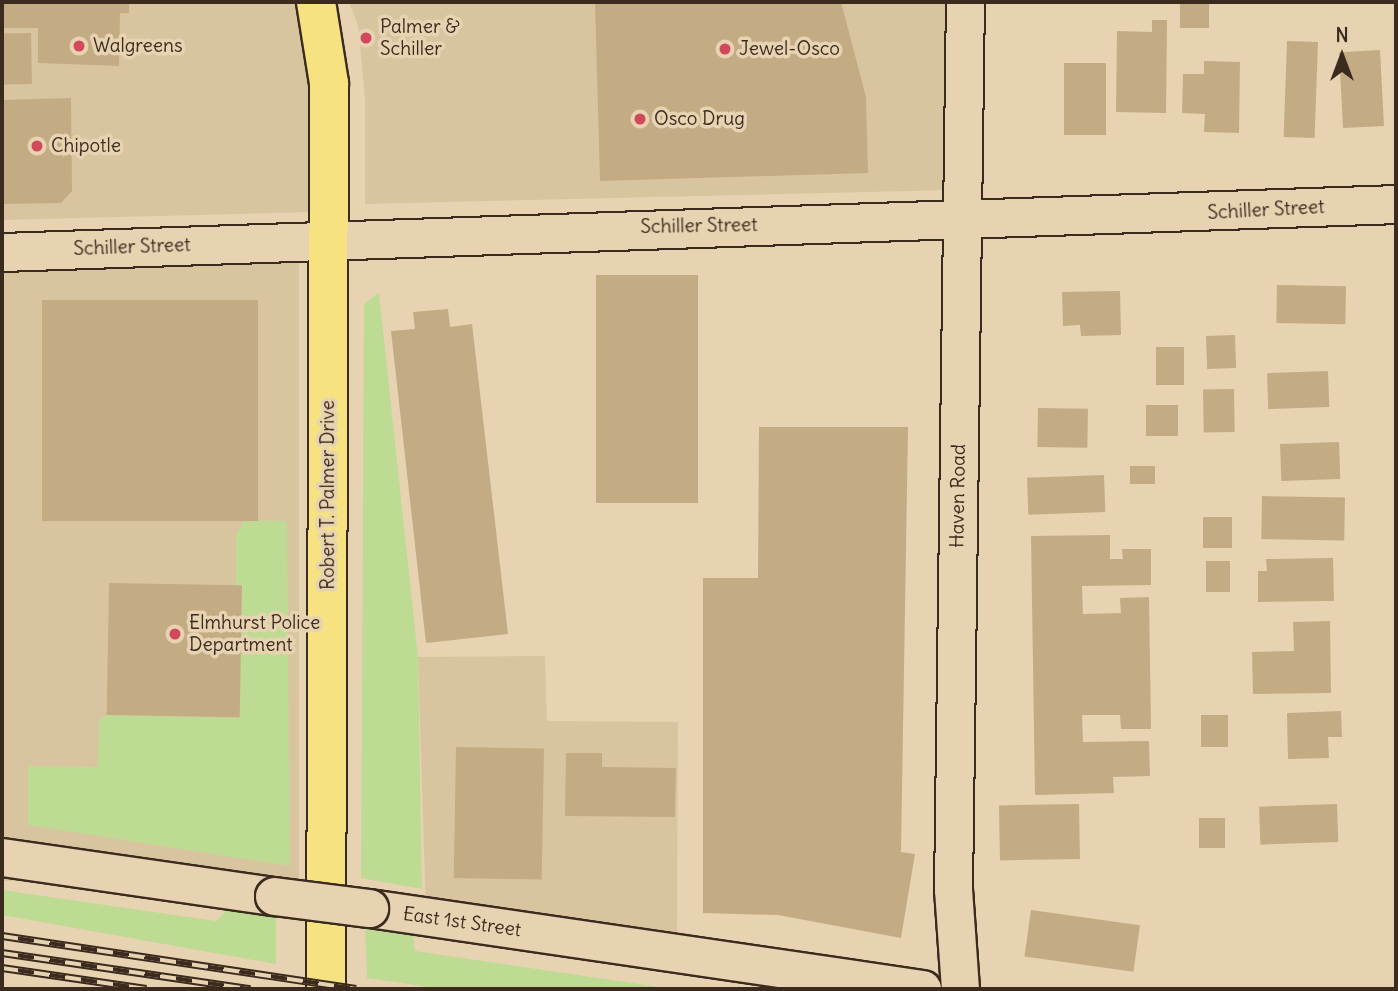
<!DOCTYPE html>
<style>
body{margin:0}
#map{position:relative;width:1398px;height:991px;overflow:hidden;background:#e7d3b1;font-family:Delius,sans-serif}
div>[style]{position:absolute}
.built>*{inset:0;background:#d9c4a0;transform-origin:0 0}
.green>*{inset:0;background:#bedb93}
.building>*{inset:0;background:#c3ac83;transform-origin:0 0}
.roads{filter:drop-shadow(2px 0 #3b2a1e) drop-shadow(-2px 0 #3b2a1e) drop-shadow(0 2px #3b2a1e) drop-shadow(0 -2px #3b2a1e)}
.minor>*{height:37px;margin:-18.5px;padding:0 18.5px;transform-origin:18.5px;border-radius:18.5px;background:#e7d3b1}
.major>*{height:38px;margin:-19px;padding:0 19px;transform-origin:19px;border-radius:19px;background:#f6e281}
.rail>*{height:8px;margin-top:-4px;transform-origin:0;background:repeating-linear-gradient(90deg,#e7d3b1 0 16px,#3b2a1e 0 32px);box-sizing:border-box;border-block:2px solid #3b2a1e}
.bridges{filter:drop-shadow(2px 0 #3b2a1e) drop-shadow(-2px 0 #3b2a1e) drop-shadow(0 2px #3b2a1e) drop-shadow(0 -2px #3b2a1e)}
.minor-bridge>*{height:37px;margin:-18.5px;padding:0 18.5px;transform-origin:18.5px;border-radius:18.5px;background:#e7d3b1}
.dots>*{width:19px;height:19px;translate:-50% -50%;box-sizing:border-box;border:4px solid #e7d3b1;border-radius:50%}
span{translate:-50% -50%;white-space:nowrap;text-align:center;line-height:1.15;-webkit-text-stroke:7px #e7d3b1;paint-order:stroke}
.poi-label{font-size:19px;color:#3b2a1e}
.left{translate:0 -50%;text-align:left}
.street-label{font-size:19px;color:#3b2a1e}
.frame{position:absolute;inset:0;border:4px solid #3b2a1e;pointer-events:none}
.north{position:absolute;left:1307px;top:21px;width:70px;height:70px;-webkit-text-stroke:5px #e7d3b1;paint-order:stroke;rotate:0deg;font-size:19px;font-weight:700;line-height:28px;text-align:center;color:#3b2a1e}
.north::after{content:'';display:block;margin:auto;width:24px;height:32px;background:#3b2a1e;clip-path:polygon(50% 0,100% 100%,50% 72%,0 100%)}
</style>
<div id="map">
<div class="built">
<div style="clip-path:polygon(2px 2px,295px 2px,311px 61px,311px 212px,2px 220px)"></div>
<div style="clip-path:polygon(349px 2px,956px 2px,952px 190px,365px 204px,365px 98px,358px 25px)"></div>
<div style="left:299px;top:262px;width:619px;height:297px;rotate:90deg"></div>
<div style="clip-path:polygon(545px 656px,547px 721px,678px 722px,677px 948px,426px 914px,418px 657px)"></div>
</div>
<div class="green">
<div style="clip-path:polygon(379px 293px,418px 657px,422px 889px,361px 878px,364px 304px)"></div>
<div style="clip-path:polygon(245px 520px,287px 521px,290px 866px,28px 825px,28px 766px,98px 767px,99px 720px,107px 715px,240px 718px,242px 586px,236px 585px,236px 534px)"></div>
<div style="clip-path:polygon(2px 890px,216px 921px,232px 905px,276px 910px,276px 964px,2px 915px)"></div>
<div style="clip-path:polygon(365px 924px,413px 931px,415px 951px,673px 989px,442px 989px,367px 978px)"></div>
</div>
<div class="building">
<div style="clip-path:polygon(2px 2px,129px 2px,129px 13px,120px 13px,119px 66px,38px 63px,38px 28px,2px 28px)"></div>
<div style="clip-path:polygon(595px 2px,841px 2px,866px 97px,868px 173px,600px 181px)"></div>
<div style="left:1180px;top:2px;width:29px;height:26px"></div>
<div style="clip-path:polygon(1152px 20px,1167px 20px,1166px 113px,1116px 112px,1117px 31px,1152px 32px)"></div>
<div style="left:31px;top:33px;width:51px;height:29px;rotate:89deg"></div>
<div style="left:1287px;top:41px;width:31px;height:96px;rotate:2deg"></div>
<div style="left:1380px;top:50px;width:76px;height:41px;rotate:87deg"></div>
<div style="clip-path:polygon(1204px 61px,1240px 62px,1239px 133px,1204px 132px,1205px 114px,1182px 113px,1183px 74px,1204px 74px)"></div>
<div style="left:1064px;top:63px;width:42px;height:72px"></div>
<div style="clip-path:polygon(71px 98px,72px 191px,61px 203px,2px 204px,2px 100px)"></div>
<div style="left:596px;top:275px;width:102px;height:228px"></div>
<div style="left:1277px;top:285px;width:69px;height:38px;rotate:1deg"></div>
<div style="clip-path:polygon(1120px 291px,1121px 335px,1081px 336px,1080px 325px,1063px 326px,1062px 292px)"></div>
<div style="left:258px;top:300px;width:221px;height:216px;rotate:90deg"></div>
<div style="clip-path:polygon(448px 309px,450px 327px,472px 324px,508px 634px,426px 643px,391px 331px,415px 329px,413px 312px)"></div>
<div style="left:1235px;top:335px;width:33px;height:29px;rotate:88deg"></div>
<div style="left:1156px;top:347px;width:28px;height:38px"></div>
<div style="left:1328px;top:371px;width:36px;height:61px;rotate:88deg"></div>
<div style="left:1234px;top:389px;width:43px;height:31px;rotate:89deg"></div>
<div style="left:1146px;top:405px;width:32px;height:31px"></div>
<div style="left:1038px;top:408px;width:50px;height:39px;rotate:1deg"></div>
<div style="clip-path:polygon(759px 427px,908px 427px,901px 852px,915px 854px,901px 938px,778px 915px,703px 913px,703px 578px,758px 578px)"></div>
<div style="left:1339px;top:442px;width:37px;height:59px;rotate:88deg"></div>
<div style="left:1130px;top:466px;width:25px;height:18px"></div>
<div style="left:1104px;top:475px;width:37px;height:77px;rotate:88deg"></div>
<div style="left:1262px;top:496px;width:83px;height:43px;rotate:1deg"></div>
<div style="left:1203px;top:517px;width:29px;height:31px"></div>
<div style="clip-path:polygon(1110px 535px,1110px 559px,1123px 559px,1122px 549px,1151px 549px,1151px 585px,1082px 586px,1083px 614px,1121px 613px,1120px 598px,1149px 597px,1151px 729px,1121px 729px,1120px 715px,1082px 715px,1083px 742px,1149px 741px,1150px 776px,1113px 777px,1114px 793px,1035px 795px,1031px 536px)"></div>
<div style="clip-path:polygon(1333px 558px,1334px 601px,1258px 602px,1258px 571px,1267px 571px,1266px 559px)"></div>
<div style="left:1206px;top:561px;width:24px;height:31px"></div>
<div style="left:109px;top:583px;width:133px;height:132px;rotate:1deg"></div>
<div style="clip-path:polygon(1330px 621px,1331px 693px,1253px 694px,1252px 652px,1294px 651px,1293px 622px)"></div>
<div style="clip-path:polygon(1341px 711px,1342px 737px,1328px 737px,1329px 758px,1288px 759px,1287px 713px)"></div>
<div style="left:1201px;top:715px;width:27px;height:32px"></div>
<div style="left:456px;top:747px;width:88px;height:131px;rotate:1deg"></div>
<div style="clip-path:polygon(566px 753px,602px 753px,602px 767px,676px 768px,675px 817px,565px 816px)"></div>
<div style="left:1079px;top:804px;width:55px;height:80px;rotate:89deg"></div>
<div style="left:1337px;top:804px;width:38px;height:78px;rotate:88deg"></div>
<div style="left:1199px;top:818px;width:26px;height:30px"></div>
<div style="left:1031px;top:910px;width:110px;height:47px;rotate:8deg"></div>
</div>
<div class="roads">
<div class="minor">
<div style="left:2px;top:252px;width:1395px;rotate:-1.97deg"></div>
<div style="left:2px;top:857px;width:275px;rotate:8.2deg"></div>
<div style="left:369px;top:908px;width:559px;rotate:8.33deg"></div>
<div style="left:960px;top:989px;width:99px;rotate:-94deg"></div>
<div style="left:953px;top:890px;width:888px;rotate:-89.23deg"></div>
</div>
<div class="major">
<div style="left:316px;top:2px;width:82px;rotate:80.9deg"></div>
<div style="left:329px;top:83px;width:906px;rotate:90.19deg"></div>
</div>
</div>
<div class="rail">
<div style="left:2px;top:936px;width:358px;rotate:8.5deg"></div>
<div style="left:2px;top:953px;width:251px;rotate:8.3deg"></div>
<div style="left:2px;top:968px;width:146px;rotate:8.3deg"></div>
</div>
<div class="bridges">
<div class="minor-bridge">
<div style="left:274px;top:896px;width:96px;rotate:7.2deg"></div>
</div>
</div>
<div class="dots">
<div style="left:366px;top:38px;background:#d1495b"></div>
<div style="left:79px;top:46px;background:#d1495b"></div>
<div style="left:725px;top:49px;background:#d1495b"></div>
<div style="left:640px;top:119px;background:#d1495b"></div>
<div style="left:37px;top:146px;background:#d1495b"></div>
<div style="left:175px;top:634px;background:#d1495b"></div>
</div>
<div class="poi-label">
<span class="left" style="left:380px;top:38px">Palmer &amp;<br>Schiller</span>
<span class="left" style="left:93px;top:46px">Walgreens</span>
<span class="left" style="left:739px;top:49px">Jewel-Osco</span>
<span class="left" style="left:654px;top:119px">Osco Drug</span>
<span class="left" style="left:51px;top:146px">Chipotle</span>
<span class="left" style="left:189px;top:634px">Elmhurst Police<br>Department</span>
</div>
<div class="street-label">
<span style="left:1266px;top:210px;rotate:-3deg">Schiller Street</span>
<span style="left:699px;top:226px;rotate:-1deg">Schiller Street</span>
<span style="left:132px;top:247px;rotate:-2deg">Schiller Street</span>
<span style="left:328px;top:495px;rotate:-90deg">Robert T. Palmer Drive</span>
<span style="left:958px;top:496px;rotate:-89deg">Haven Road</span>
<span style="left:462px;top:922px;rotate:8deg">East 1st Street</span>
</div>
<div class="frame"></div>
<div class="north">N</div>
</div>
